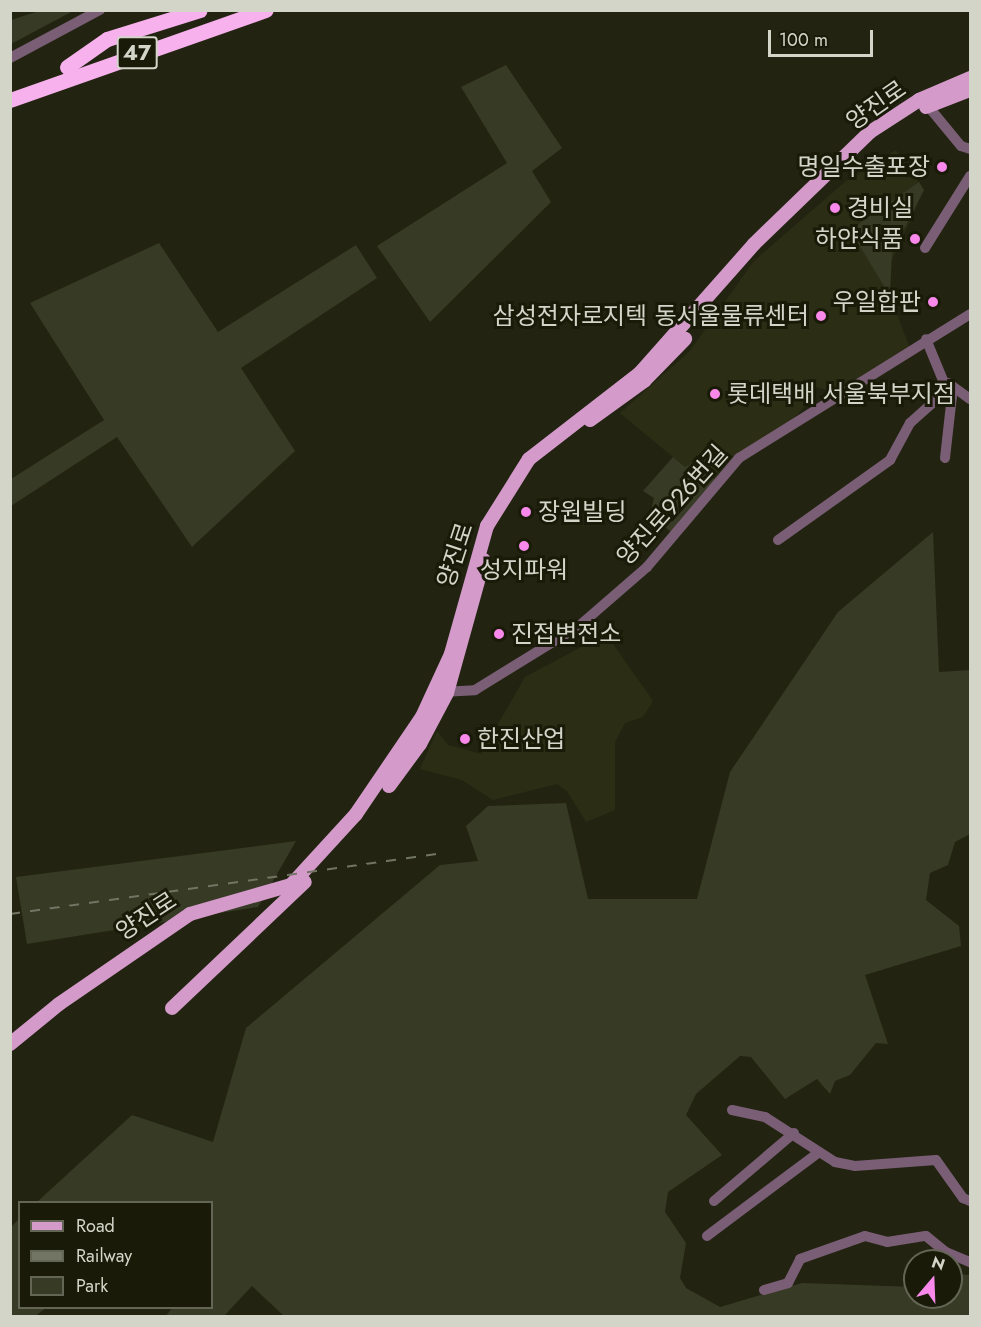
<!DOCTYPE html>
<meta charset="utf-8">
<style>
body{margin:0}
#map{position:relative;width:981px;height:1327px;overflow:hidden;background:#222411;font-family:Jost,"Noto Sans KR",sans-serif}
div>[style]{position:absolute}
.built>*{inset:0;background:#2b2e14}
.green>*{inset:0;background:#373a24}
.minor>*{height:10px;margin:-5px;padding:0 5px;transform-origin:5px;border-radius:5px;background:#7a5e75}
.major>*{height:14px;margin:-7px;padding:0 7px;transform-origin:7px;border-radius:7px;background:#d39aca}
.highway>*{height:15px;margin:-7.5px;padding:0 7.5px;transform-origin:7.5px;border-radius:7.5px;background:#f7b1ec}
.rail>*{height:2px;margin-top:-1px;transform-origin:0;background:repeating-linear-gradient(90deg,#727464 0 10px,transparent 0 20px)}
.dots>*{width:16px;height:16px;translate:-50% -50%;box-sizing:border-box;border:3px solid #191b08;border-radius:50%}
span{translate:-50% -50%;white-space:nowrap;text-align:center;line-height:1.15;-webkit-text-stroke:6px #191b08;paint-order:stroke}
.shield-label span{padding:2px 4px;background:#191b08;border:2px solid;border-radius:4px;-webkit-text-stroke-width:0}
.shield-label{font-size:22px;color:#d3d5c9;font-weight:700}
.street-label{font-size:24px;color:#d3d5c9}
.poi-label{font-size:24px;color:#d3d5c9}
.right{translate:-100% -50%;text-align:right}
.left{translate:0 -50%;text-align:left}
.frame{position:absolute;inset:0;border:12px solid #d3d5c9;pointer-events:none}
.legend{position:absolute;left:18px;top:1201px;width:195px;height:108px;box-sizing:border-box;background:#191b08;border:2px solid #636555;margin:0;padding:8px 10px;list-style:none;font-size:18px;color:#d3d5c9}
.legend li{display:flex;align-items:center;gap:12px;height:30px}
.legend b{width:30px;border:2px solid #636555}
.north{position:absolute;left:903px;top:1249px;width:60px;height:60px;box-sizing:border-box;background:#191b08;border:2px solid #636555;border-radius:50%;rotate:19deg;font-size:16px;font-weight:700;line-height:24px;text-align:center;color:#d3d5c9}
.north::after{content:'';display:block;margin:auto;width:21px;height:27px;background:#f888e9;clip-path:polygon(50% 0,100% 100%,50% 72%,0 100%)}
.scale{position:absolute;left:768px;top:30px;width:105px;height:27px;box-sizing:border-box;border:3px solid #d3d5c9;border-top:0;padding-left:8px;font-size:18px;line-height:21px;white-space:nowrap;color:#d3d5c9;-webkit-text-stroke:4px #191b08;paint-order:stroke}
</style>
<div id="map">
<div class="built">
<div style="clip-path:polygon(896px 150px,924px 190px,888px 269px,890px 296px,909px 346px,835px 392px,813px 386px,815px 395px,795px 417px,715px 480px,685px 467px,620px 413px,689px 352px,754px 261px,846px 181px)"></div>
<div style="clip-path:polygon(606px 634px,653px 701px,643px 717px,625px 723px,615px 742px,615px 810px,586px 822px,567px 791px,557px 784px,493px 800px,462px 780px,420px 769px,437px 731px,448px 745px,481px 754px,525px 677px)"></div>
</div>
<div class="green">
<div style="clip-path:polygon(39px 11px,73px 11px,11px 44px,11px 20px)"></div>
<div style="clip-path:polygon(506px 65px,562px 148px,532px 171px,551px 202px,430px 322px,377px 246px,507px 163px,461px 87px)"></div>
<div style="clip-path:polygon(919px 182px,924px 190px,892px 252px,890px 296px,850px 230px)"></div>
<div style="clip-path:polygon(159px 243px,218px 332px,356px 245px,377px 278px,241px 368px,295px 451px,192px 547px,117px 437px,11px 506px,11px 479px,104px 420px,30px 303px)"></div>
<div style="clip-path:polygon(673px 457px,685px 467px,694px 462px,715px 480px,671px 532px,650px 515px,654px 498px,643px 491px)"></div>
<div style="clip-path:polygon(933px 532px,939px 672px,970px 670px,970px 834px,955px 842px,948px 865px,930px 873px,926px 900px,959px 926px,961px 946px,865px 975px,888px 1044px,876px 1043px,850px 1075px,835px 1081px,830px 1094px,817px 1079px,785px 1099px,751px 1057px,740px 1056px,696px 1094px,686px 1115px,722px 1155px,668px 1192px,665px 1212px,686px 1243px,680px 1278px,686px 1288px,720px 1307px,802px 1283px,915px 1287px,915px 1297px,951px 1297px,951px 1277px,960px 1274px,970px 1275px,970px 1316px,284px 1316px,252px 1286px,224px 1316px,166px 1316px,172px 1308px,212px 1308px,212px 1202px,37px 1202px,132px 1115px,213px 1142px,246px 1028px,440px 865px,478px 861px,466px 826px,488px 806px,566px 803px,588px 899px,697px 899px,730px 772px,838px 612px)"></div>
<div style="clip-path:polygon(296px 841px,258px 907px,27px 944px,16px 877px)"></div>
<div style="clip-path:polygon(19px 1219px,20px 1308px,46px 1308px,35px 1316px,11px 1316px,11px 1227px)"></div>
</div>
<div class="minor">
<div style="left:10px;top:58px;width:102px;rotate:-28.1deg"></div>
<div style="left:928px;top:106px;width:52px;rotate:50.5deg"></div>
<div style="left:961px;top:146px;width:9px;rotate:18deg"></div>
<div style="left:925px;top:248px;width:85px;rotate:-58deg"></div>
<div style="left:948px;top:383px;width:27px;rotate:36deg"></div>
<div style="left:945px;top:458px;width:62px;rotate:-83.6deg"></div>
<div style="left:952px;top:396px;width:13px;rotate:-108deg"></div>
<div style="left:778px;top:540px;width:138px;rotate:-35.5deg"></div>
<div style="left:890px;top:460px;width:42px;rotate:-61.6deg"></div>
<div style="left:910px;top:423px;width:50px;rotate:-41.7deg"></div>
<div style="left:947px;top:390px;width:55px;rotate:-112.4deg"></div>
<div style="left:441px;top:692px;width:34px;rotate:-3deg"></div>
<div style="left:475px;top:690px;width:122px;rotate:-31.6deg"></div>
<div style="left:579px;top:626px;width:90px;rotate:-40.9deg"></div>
<div style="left:647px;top:567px;width:143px;rotate:-49.8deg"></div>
<div style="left:739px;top:458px;width:272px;rotate:-31.9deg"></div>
<div style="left:732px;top:1110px;width:34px;rotate:12deg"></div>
<div style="left:765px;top:1117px;width:83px;rotate:32.7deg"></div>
<div style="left:835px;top:1162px;width:20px;rotate:11deg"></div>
<div style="left:855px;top:1166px;width:81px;rotate:-4.2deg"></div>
<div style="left:936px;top:1160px;width:47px;rotate:54.6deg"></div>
<div style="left:963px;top:1198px;width:8px;rotate:23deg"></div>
<div style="left:714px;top:1201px;width:105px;rotate:-40.4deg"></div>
<div style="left:707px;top:1236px;width:139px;rotate:-36.8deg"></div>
<div style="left:764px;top:1290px;width:25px;rotate:-16deg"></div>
<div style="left:788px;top:1283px;width:27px;rotate:-63deg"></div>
<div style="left:800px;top:1259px;width:69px;rotate:-19.5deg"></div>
<div style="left:865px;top:1236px;width:23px;rotate:15deg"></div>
<div style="left:887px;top:1242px;width:39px;rotate:-9deg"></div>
<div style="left:926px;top:1236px;width:26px;rotate:39deg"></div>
<div style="left:946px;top:1252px;width:26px;rotate:23deg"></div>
</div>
<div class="major">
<div style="left:926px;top:107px;width:47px;rotate:-21.1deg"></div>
<div style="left:590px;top:420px;width:67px;rotate:-35.8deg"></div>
<div style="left:644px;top:381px;width:59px;rotate:-45.7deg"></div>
<div style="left:389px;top:786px;width:52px;rotate:-53.6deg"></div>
<div style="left:420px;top:744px;width:58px;rotate:-62.1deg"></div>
<div style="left:447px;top:693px;width:138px;rotate:-74.5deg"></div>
<div style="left:172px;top:1008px;width:183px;rotate:-43.5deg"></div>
<div style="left:10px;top:1044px;width:63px;rotate:-39.2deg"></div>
<div style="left:59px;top:1004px;width:159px;rotate:-34.5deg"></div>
<div style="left:190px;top:914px;width:105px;rotate:-16deg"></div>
<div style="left:291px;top:885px;width:96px;rotate:-47.5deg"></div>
<div style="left:356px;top:814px;width:117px;rotate:-55.8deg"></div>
<div style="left:422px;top:717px;width:69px;rotate:-65.3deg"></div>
<div style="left:451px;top:654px;width:133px;rotate:-74.3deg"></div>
<div style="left:487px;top:526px;width:79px;rotate:-57.9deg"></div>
<div style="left:529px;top:459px;width:140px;rotate:-37.8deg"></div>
<div style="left:640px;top:373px;width:172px;rotate:-48.5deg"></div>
<div style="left:754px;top:244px;width:161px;rotate:-44deg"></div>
<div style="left:870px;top:132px;width:59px;rotate:-33.1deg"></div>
<div style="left:919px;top:100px;width:56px;rotate:-23.3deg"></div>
</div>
<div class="highway">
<div style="left:67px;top:67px;width:49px;rotate:-35deg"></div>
<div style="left:107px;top:39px;width:97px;rotate:-17.3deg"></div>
<div style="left:10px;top:100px;width:271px;rotate:-19.4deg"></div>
</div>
<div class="rail">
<div style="left:10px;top:914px;width:436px;rotate:-8deg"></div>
</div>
<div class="dots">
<div style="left:942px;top:167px;background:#f888e9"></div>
<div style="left:835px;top:208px;background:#f888e9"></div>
<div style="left:915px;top:239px;background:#f888e9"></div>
<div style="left:933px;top:302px;background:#f888e9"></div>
<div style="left:821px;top:316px;background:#f888e9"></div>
<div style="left:715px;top:394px;background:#f888e9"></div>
<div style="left:526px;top:512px;background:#f888e9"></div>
<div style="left:524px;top:546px;background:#f888e9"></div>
<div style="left:499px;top:634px;background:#f888e9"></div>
<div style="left:465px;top:739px;background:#f888e9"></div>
</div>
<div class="shield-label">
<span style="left:137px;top:53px">47</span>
</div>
<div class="street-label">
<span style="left:876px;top:105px;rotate:-35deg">양진로</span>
<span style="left:672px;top:505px;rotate:-48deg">양진로926번길</span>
<span style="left:455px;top:555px;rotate:-72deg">양진로</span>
<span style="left:146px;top:916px;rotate:-33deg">양진로</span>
</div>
<div class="poi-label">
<span class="right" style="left:930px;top:167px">명일수출포장</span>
<span class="left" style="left:847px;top:208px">경비실</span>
<span class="right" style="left:903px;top:239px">하얀식품</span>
<span class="right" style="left:921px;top:302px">우일합판</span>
<span class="right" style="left:809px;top:316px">삼성전자로지텍 동서울물류센터</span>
<span class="left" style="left:727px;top:394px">롯데택배 서울북부지점</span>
<span class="left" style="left:538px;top:512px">장원빌딩</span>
<span style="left:524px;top:570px">성지파워</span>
<span class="left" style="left:511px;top:634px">진접변전소</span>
<span class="left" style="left:477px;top:739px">한진산업</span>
</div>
<div class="frame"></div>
<ul class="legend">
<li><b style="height:8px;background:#d39aca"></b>Road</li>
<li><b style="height:8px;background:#727464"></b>Railway</li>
<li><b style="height:16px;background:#373a24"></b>Park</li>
</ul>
<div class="north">N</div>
<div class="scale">100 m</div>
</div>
